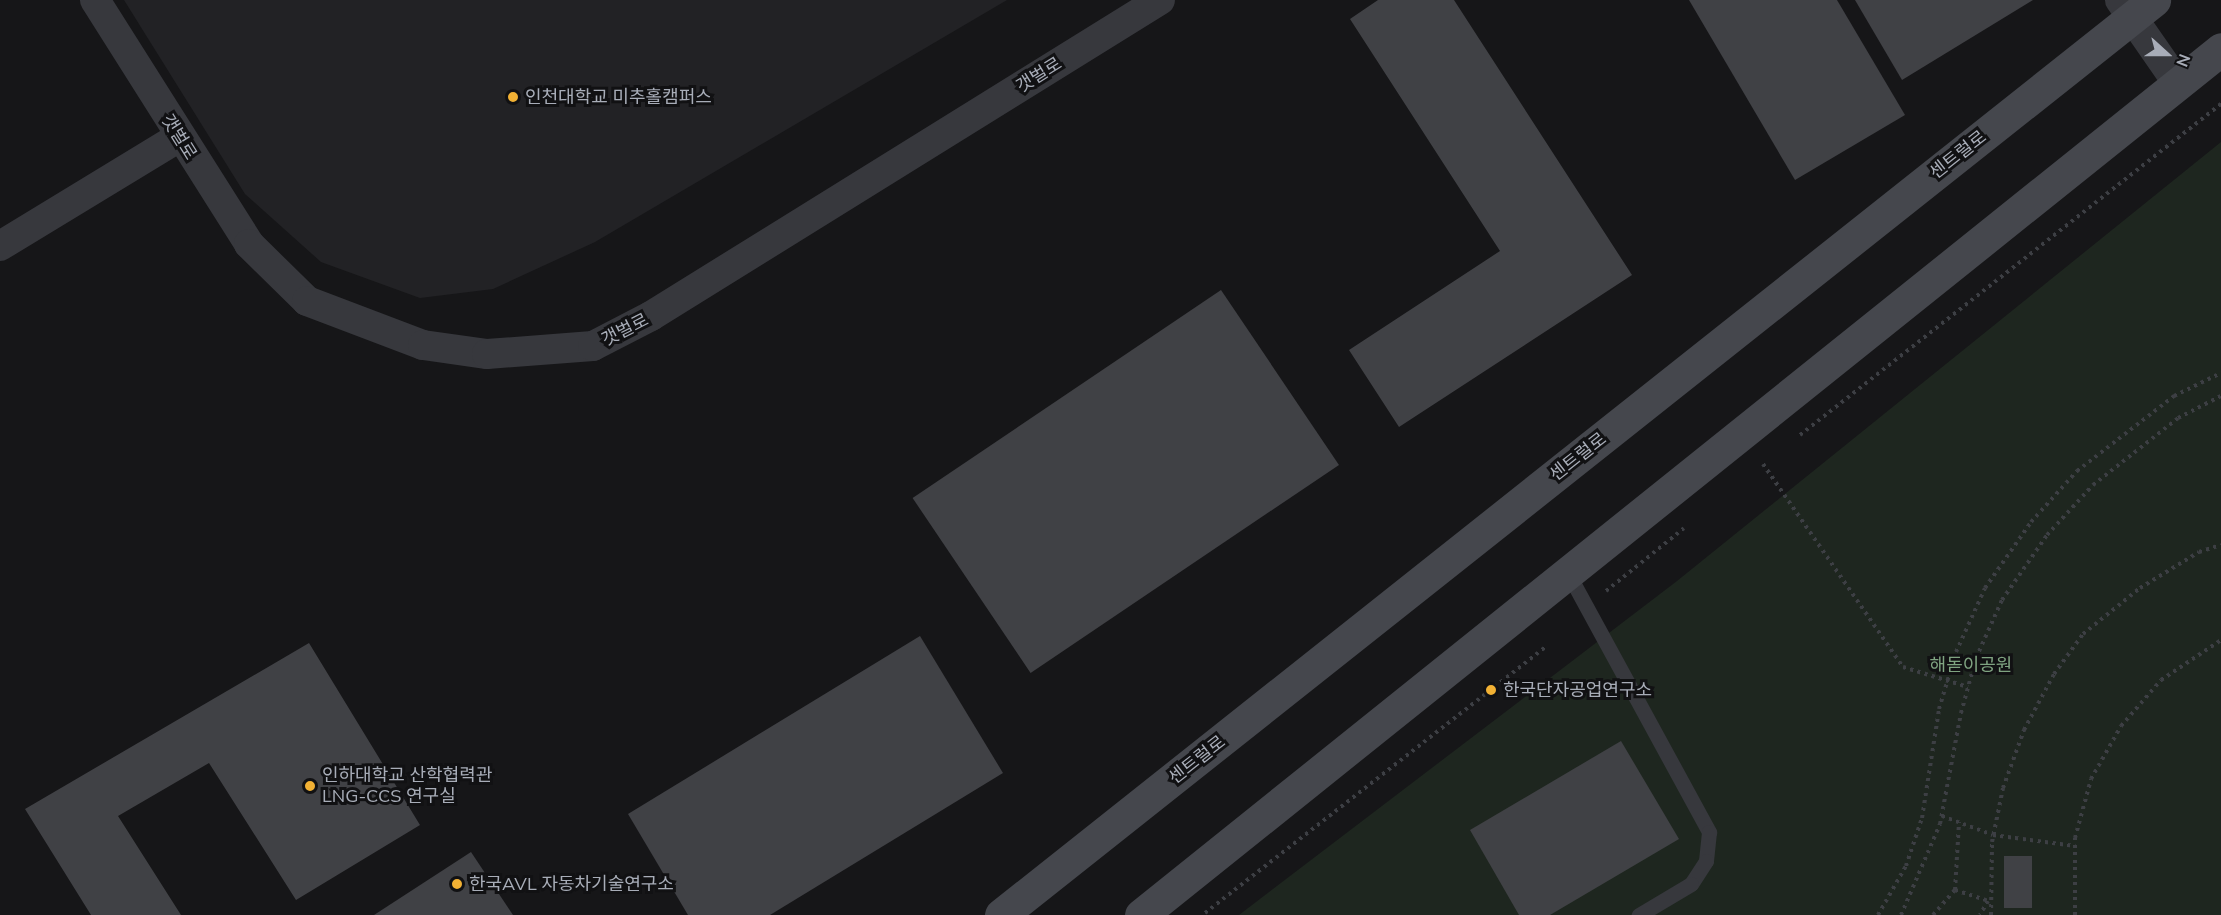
<!DOCTYPE html>
<meta charset="utf-8">
<style>
body{margin:0}
#map{position:relative;width:2221px;height:915px;overflow:hidden;background:#161618;font-family:Mulish,"Noto Sans KR",sans-serif}
div>[style]{position:absolute}
.built>*{inset:0;background:#222225}
.green>*{inset:0;background:#1e261f}
.building>*{inset:0;background:#404145;transform-origin:0 0}
.path>*{height:4px;margin-top:-2px;transform-origin:0;background:repeating-linear-gradient(90deg,#3d3f44 0 3px,transparent 0 7.5px)}
.service>*{height:15px;margin:-7.5px;padding:0 7.5px;transform-origin:7.5px;border-radius:7.5px;background:#37383d}
.minor>*{height:30px;margin:-15px;padding:0 15px;transform-origin:15px;border-radius:15px;background:#37383d}
.secondary>*{height:33px;margin:-16.5px;padding:0 16.5px;transform-origin:16.5px;border-radius:16.5px;background:#45474d}
.dots>*{width:16px;height:16px;translate:-50% -50%;box-sizing:border-box;border:3px solid #111113;border-radius:50%}
span{translate:-50% -50%;white-space:nowrap;text-align:center;line-height:1.15;-webkit-text-stroke:6px #111113;paint-order:stroke}
.street-label{font-size:18px;color:#a8adb8}
.poi-label{font-size:18px;color:#a8adb8}
.left{translate:0 -50%;text-align:left}
.park-label{font-size:18px;color:#7fa381}
.north{position:absolute;left:2137px;top:24px;width:60px;height:60px;-webkit-text-stroke:4px #111113;paint-order:stroke;rotate:111deg;font-size:16px;font-weight:700;line-height:24px;text-align:center;color:#a8adb8}
.north::after{content:'';display:block;margin:auto;width:21px;height:27px;background:#a8adb8;clip-path:polygon(50% 0,100% 100%,50% 72%,0 100%)}
</style>
<div id="map">
<div class="built">
<div style="clip-path:polygon(124px 0,1007px 0,595px 242px,493px 289px,420px 298px,321px 262px,245px 194px)"></div>
</div>
<div class="green">
<div style="clip-path:polygon(2221px 142px,2221px 915px,1239px 915px,1677px 581px)"></div>
</div>
<div class="building">
<div style="clip-path:polygon(1378px 0,1454px 0,1632px 275px,1399px 427px,1349px 350px,1500px 251px,1350px 19px)"></div>
<div style="clip-path:polygon(1689px 0,1837px 0,1905px 115px,1795px 180px)"></div>
<div style="clip-path:polygon(1855px 0,2033px 0,1902px 80px)"></div>
<div style="left:1221px;top:290px;width:211px;height:372px;rotate:56deg"></div>
<div style="clip-path:polygon(920px 636px,1003px 773px,770px 915px,688px 915px,628px 814px)"></div>
<div style="clip-path:polygon(309px 643px,420px 825px,296px 900px,209px 763px,118px 816px,181px 915px,91px 915px,25px 809px)"></div>
<div style="clip-path:polygon(1621px 741px,1679px 839px,1550px 915px,1519px 915px,1470px 830px)"></div>
<div style="clip-path:polygon(471px 852px,513px 915px,374px 915px)"></div>
<div style="left:2004px;top:856px;width:28px;height:52px"></div>
</div>
<div class="path">
<div style="left:1800px;top:435px;width:536px;rotate:-38.18deg"></div>
<div style="left:1763px;top:464px;width:247px;rotate:55.4deg"></div>
<div style="left:1903px;top:667px;width:68px;rotate:17.1deg"></div>
<div style="left:1606px;top:591px;width:100px;rotate:-38.9deg"></div>
<div style="left:1942px;top:816px;width:54px;rotate:20.4deg"></div>
<div style="left:1993px;top:835px;width:83px;rotate:7.6deg"></div>
<div style="left:1955px;top:890px;width:68px;rotate:-86.6deg"></div>
<div style="left:1205px;top:913px;width:432px;rotate:-38deg"></div>
<div style="left:1878px;top:915px;width:56px;rotate:-60.3deg"></div>
<div style="left:1906px;top:866px;width:51px;rotate:-71.6deg"></div>
<div style="left:1922px;top:818px;width:110px;rotate:-81.1deg"></div>
<div style="left:1939px;top:709px;width:59px;rotate:-73.4deg"></div>
<div style="left:1956px;top:652px;width:70px;rotate:-65.6deg"></div>
<div style="left:1985px;top:588px;width:80px;rotate:-55.1deg"></div>
<div style="left:2031px;top:522px;width:69px;rotate:-48deg"></div>
<div style="left:2077px;top:471px;width:123px;rotate:-37.7deg"></div>
<div style="left:2174px;top:396px;width:52px;rotate:-26.1deg"></div>
<div style="left:1901px;top:915px;width:99px;rotate:-66.8deg"></div>
<div style="left:1940px;top:824px;width:113px;rotate:-79.3deg"></div>
<div style="left:1961px;top:713px;width:57px;rotate:-74.7deg"></div>
<div style="left:1976px;top:658px;width:64px;rotate:-65.9deg"></div>
<div style="left:2002px;top:600px;width:79px;rotate:-55.3deg"></div>
<div style="left:2047px;top:535px;width:68px;rotate:-47.4deg"></div>
<div style="left:2093px;top:485px;width:108px;rotate:-38.2deg"></div>
<div style="left:2178px;top:418px;width:48px;rotate:-27.1deg"></div>
<div style="left:1933px;top:915px;width:33px;rotate:-49deg"></div>
<div style="left:1955px;top:890px;width:35px;rotate:18deg"></div>
<div style="left:1988px;top:901px;width:16px;rotate:120deg"></div>
<div style="left:1991px;top:915px;width:73px;rotate:-89.2deg"></div>
<div style="left:1992px;top:842px;width:55px;rotate:-78.5deg"></div>
<div style="left:2003px;top:788px;width:62px;rotate:-70.1deg"></div>
<div style="left:2024px;top:730px;width:64px;rotate:-61.8deg"></div>
<div style="left:2054px;top:674px;width:49px;rotate:-54.1deg"></div>
<div style="left:2083px;top:634px;width:73px;rotate:-38.9deg"></div>
<div style="left:2140px;top:588px;width:69px;rotate:-31.4deg"></div>
<div style="left:2199px;top:552px;width:23px;rotate:-18deg"></div>
<div style="left:2075px;top:915px;width:77px;rotate:-90deg"></div>
<div style="left:2075px;top:838px;width:61px;rotate:-74.8deg"></div>
<div style="left:2091px;top:779px;width:61px;rotate:-60.5deg"></div>
<div style="left:2121px;top:726px;width:61px;rotate:-49deg"></div>
<div style="left:2161px;top:680px;width:72px;rotate:-33.7deg"></div>
</div>
<div class="service">
<div style="left:1569px;top:575px;width:293px;rotate:61.4deg"></div>
<div style="left:1709px;top:832px;width:29px;rotate:96deg"></div>
<div style="left:1706px;top:861px;width:27px;rotate:123deg"></div>
<div style="left:1691px;top:884px;width:61px;rotate:149.2deg"></div>
</div>
<div class="minor">
<div style="left:95px;top:0;width:289px;rotate:57.7deg"></div>
<div style="left:249px;top:244px;width:81px;rotate:44.5deg"></div>
<div style="left:307px;top:301px;width:124px;rotate:20.8deg"></div>
<div style="left:423px;top:345px;width:65px;rotate:8deg"></div>
<div style="left:487px;top:354px;width:106px;rotate:-4.3deg"></div>
<div style="left:593px;top:346px;width:65px;rotate:-27.3deg"></div>
<div style="left:651px;top:316px;width:599px;rotate:-31.83deg"></div>
<div style="left:2120px;top:0;width:100px;rotate:55.2deg"></div>
<div style="left:0;top:246px;width:210px;rotate:-31.3deg"></div>
</div>
<div class="secondary">
<div style="left:1001px;top:915px;width:1472px;rotate:-38.43deg"></div>
<div style="left:1141px;top:915px;width:1384px;rotate:-38.72deg"></div>
</div>
<div class="dots">
<div style="left:513px;top:97px;background:#f2b134"></div>
<div style="left:1491px;top:690px;background:#f2b134"></div>
<div style="left:310px;top:786px;background:#f2b134"></div>
<div style="left:457px;top:884px;background:#f2b134"></div>
</div>
<div class="street-label">
<span style="left:1039px;top:75px;rotate:-32deg">갯벌로</span>
<span style="left:179px;top:137px;rotate:58deg">갯벌로</span>
<span style="left:1958px;top:155px;rotate:-38deg">센트럴로</span>
<span style="left:625px;top:330px;rotate:-27deg">갯벌로</span>
<span style="left:1578px;top:457px;rotate:-38deg">센트럴로</span>
<span style="left:1197px;top:760px;rotate:-38deg">센트럴로</span>
</div>
<div class="poi-label">
<span class="left" style="left:525px;top:97px">인천대학교 미추홀캠퍼스</span>
<span class="left" style="left:1503px;top:690px">한국단자공업연구소</span>
<span class="left" style="left:322px;top:786px">인하대학교 산학협력관<br>LNG-CCS 연구실</span>
<span class="left" style="left:469px;top:884px">한국AVL 자동차기술연구소</span>
</div>
<div class="park-label">
<span style="left:1971px;top:665px">해돋이공원</span>
</div>
<div class="north">N</div>
</div>
